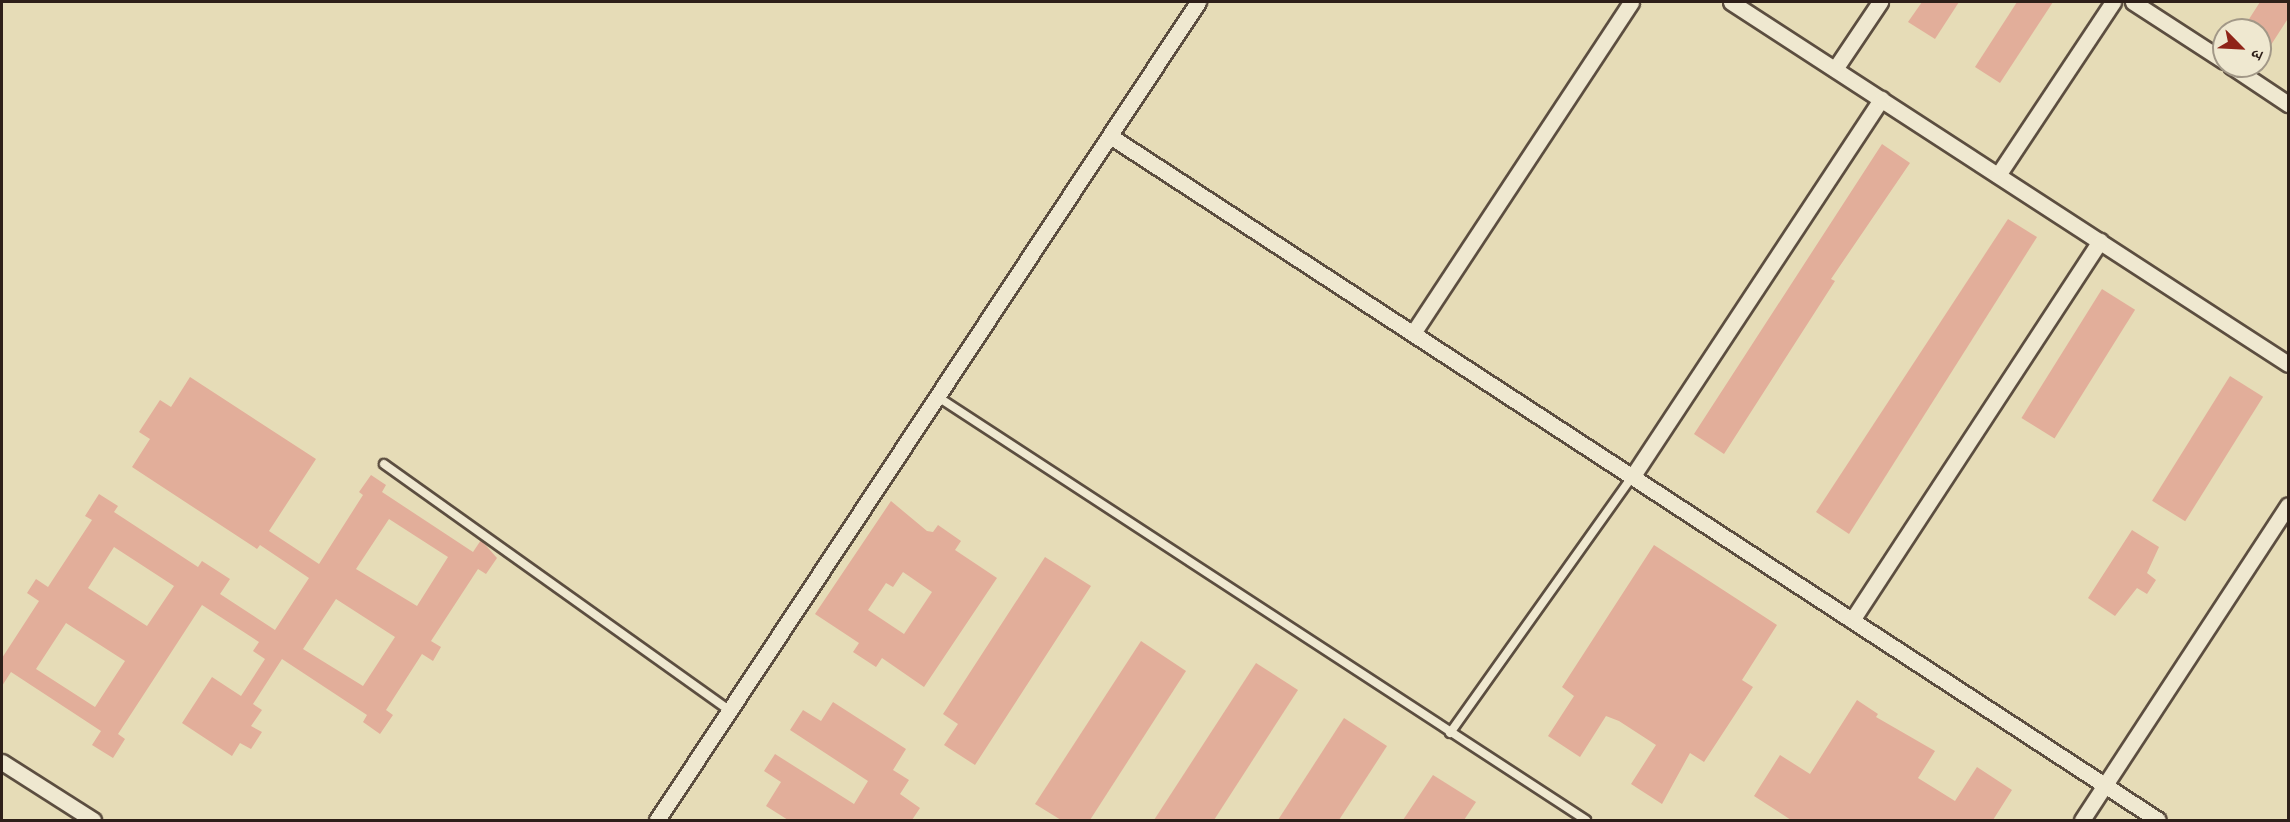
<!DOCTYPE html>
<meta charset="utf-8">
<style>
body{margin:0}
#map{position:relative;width:2290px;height:822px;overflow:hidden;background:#e6dcb7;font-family:"IM FELL French Canon","Noto Serif Devanagari",serif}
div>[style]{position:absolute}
.building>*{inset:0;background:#e2ae9a;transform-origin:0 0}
.roads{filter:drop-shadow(2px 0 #5c4e40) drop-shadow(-2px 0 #5c4e40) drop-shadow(0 2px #5c4e40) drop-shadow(0 -2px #5c4e40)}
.lane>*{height:8px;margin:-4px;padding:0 4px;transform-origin:4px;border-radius:4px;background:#efe8d0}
.street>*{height:15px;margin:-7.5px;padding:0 7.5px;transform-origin:7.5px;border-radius:7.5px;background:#efe8d0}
span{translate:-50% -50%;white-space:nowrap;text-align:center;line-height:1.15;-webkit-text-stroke:6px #efe8d0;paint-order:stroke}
.frame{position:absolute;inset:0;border:3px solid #2e1f19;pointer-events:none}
.north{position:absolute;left:2212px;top:18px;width:60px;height:60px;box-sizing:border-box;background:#efe8d0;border:2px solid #a29887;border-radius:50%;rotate:114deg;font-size:16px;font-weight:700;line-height:24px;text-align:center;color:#2e1f19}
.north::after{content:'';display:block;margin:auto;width:21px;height:27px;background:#8f2418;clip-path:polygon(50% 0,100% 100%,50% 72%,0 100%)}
</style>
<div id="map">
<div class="building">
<div style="clip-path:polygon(1922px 2px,1959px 2px,1935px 39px,1908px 22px)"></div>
<div style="clip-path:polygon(2017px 2px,2053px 2px,2000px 83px,1975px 67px)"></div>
<div style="clip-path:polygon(2260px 2px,2289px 2px,2289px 17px,2260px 62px,2260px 30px,2242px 30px)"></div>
<div style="clip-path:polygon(1882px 144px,1910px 163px,1831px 279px,1835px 281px,1724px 454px,1694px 434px)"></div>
<div style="clip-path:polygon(2008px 219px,2037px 237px,1849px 534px,1816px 512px)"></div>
<div style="left:2102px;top:289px;width:39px;height:152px;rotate:32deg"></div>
<div style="left:2230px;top:376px;width:39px;height:147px;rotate:32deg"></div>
<div style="clip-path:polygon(evenodd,190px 377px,316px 459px,269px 531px,319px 564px,363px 495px,359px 492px,371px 475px,386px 485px,382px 492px,473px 552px,481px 540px,497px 558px,486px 574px,478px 569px,431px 641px,441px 647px,433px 661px,422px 654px,386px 710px,393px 715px,380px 734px,363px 722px,367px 715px,282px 659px,253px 704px,262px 710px,251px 726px,262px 732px,251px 749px,240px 743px,232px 756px,182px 723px,212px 677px,241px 696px,265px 659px,253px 651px,259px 642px,202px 605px,118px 734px,125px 739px,113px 758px,92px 745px,101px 731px,11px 672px,2px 686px,2px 658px,39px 601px,27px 593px,36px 579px,48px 587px,92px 520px,85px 516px,99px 494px,118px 506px,114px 512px,198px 567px,202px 561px,230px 579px,220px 594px,275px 630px,309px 578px,260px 545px,257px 549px,132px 467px,150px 439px,139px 432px,160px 400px,171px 407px,190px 377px,389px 519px,448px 557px,417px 606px,356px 569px,389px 519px,190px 377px,114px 547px,174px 586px,147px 626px,88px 588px,114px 547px,190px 377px,336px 599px,395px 637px,363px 686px,303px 649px,336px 599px,190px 377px,66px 623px,125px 661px,95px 707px,36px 669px,66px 623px)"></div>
<div style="clip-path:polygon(evenodd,891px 501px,927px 531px,933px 532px,938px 525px,961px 541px,955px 550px,997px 578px,924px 687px,882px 658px,876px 667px,853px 652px,859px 643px,815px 614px,891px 501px,903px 572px,932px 592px,904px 634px,868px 610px,886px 583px,893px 587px,903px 572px)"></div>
<div style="clip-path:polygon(2132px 530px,2159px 547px,2147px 573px,2156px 580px,2147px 594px,2137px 588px,2115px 616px,2088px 598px)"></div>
<div style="clip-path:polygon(1654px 545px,1777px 625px,1742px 680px,1753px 687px,1704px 762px,1690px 753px,1662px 804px,1631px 784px,1656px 745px,1619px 721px,1606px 716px,1580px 757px,1548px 736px,1574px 696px,1562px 687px)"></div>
<div style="clip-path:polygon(1045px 557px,1091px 586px,975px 765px,944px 745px,958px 724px,943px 714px)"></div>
<div style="clip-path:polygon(1141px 641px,1186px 671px,1090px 820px,1061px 820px,1035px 804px)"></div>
<div style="clip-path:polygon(1256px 663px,1298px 690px,1214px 820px,1154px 820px)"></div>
<div style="clip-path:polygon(1857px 700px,1878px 714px,1876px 717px,1935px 751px,1918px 778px,1955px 801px,1977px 767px,2012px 790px,1993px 820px,1791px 820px,1754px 796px,1780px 755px,1810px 774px)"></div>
<div style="clip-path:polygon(833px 702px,906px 749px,893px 770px,909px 780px,900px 794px,920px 808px,912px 820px,788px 820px,766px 806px,781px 782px,764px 771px,775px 754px,854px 804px,868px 781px,790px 730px,803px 710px,821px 721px)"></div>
<div style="clip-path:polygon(1344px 718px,1387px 746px,1339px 820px,1278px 820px)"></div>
<div style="clip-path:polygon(1433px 775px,1476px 802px,1464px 820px,1403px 820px)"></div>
</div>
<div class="roads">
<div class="lane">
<div style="left:938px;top:397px;width:774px;rotate:33.14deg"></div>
<div style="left:384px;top:464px;width:422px;rotate:35.5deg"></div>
<div style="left:1450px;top:733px;width:314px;rotate:-54.6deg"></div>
</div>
<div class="street">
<div style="left:1731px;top:2px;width:664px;rotate:33.02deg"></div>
<div style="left:2133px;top:2px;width:108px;rotate:33deg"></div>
<div style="left:2231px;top:66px;width:69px;rotate:33.7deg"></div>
<div style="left:1835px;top:69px;width:81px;rotate:-56.1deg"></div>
<div style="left:1110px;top:136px;width:1251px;rotate:33.13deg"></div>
<div style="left:1998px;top:175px;width:208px;rotate:-56.4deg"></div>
<div style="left:1413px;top:333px;width:396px;rotate:-56.6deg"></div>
<div style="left:1632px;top:477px;width:453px;rotate:-56.6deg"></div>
<div style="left:1852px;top:620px;width:453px;rotate:-56.8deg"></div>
<div style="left:2px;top:762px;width:108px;rotate:32.5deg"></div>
<div style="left:657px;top:820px;width:981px;rotate:-56.52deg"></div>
<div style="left:2082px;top:820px;width:376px;rotate:-56.8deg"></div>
</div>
</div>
<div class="frame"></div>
<div class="north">उ</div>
</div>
